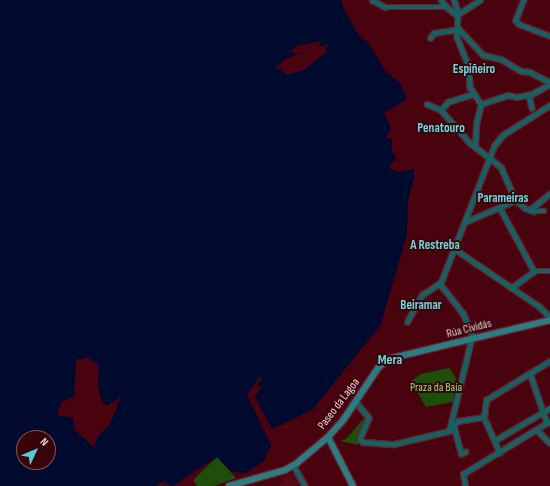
<!DOCTYPE html>
<meta charset="utf-8">
<style>
body{margin:0}
#map{position:relative;width:550px;height:486px;overflow:hidden;background:#49030f;font-family:"Sofia Sans Condensed",sans-serif}
div>[style]{position:absolute}
.built>*{inset:0;background:#570817}
.green>*{inset:0;background:#1d4f0b}
.water>*{inset:0;background:#000a2f}
.roads{filter:drop-shadow(1px 0 #65232d) drop-shadow(-1px 0 #65232d) drop-shadow(0 1px #65232d) drop-shadow(0 -1px #65232d)}
.street>*{height:4.5px;margin:-2.25px;padding:0 2.25px;transform-origin:2.25px;border-radius:2.25px;background:#176063}
.secondary>*{height:6px;margin:-3px;padding:0 3px;transform-origin:3px;border-radius:3px;background:#2b7d81}
span{translate:-50% -50%;white-space:nowrap;text-align:center;line-height:1.15;-webkit-text-stroke:4px #38040b;paint-order:stroke}
.street-label{font-size:12px;color:#f7cbca}
.park-label{font-size:12px;color:#8fe179}
.neighbourhood-label{font-size:13px;color:#6ddadf;font-weight:700}
.quarter-label{font-size:14px;color:#6ddadf;font-weight:700}
.north{position:absolute;left:16px;top:430px;width:40px;height:40px;box-sizing:border-box;background:#38040b;border:1px solid #845457;border-radius:50%;rotate:46deg;font-size:11px;font-weight:700;line-height:16px;text-align:center;color:#f7cbca}
.north::after{content:'';display:block;margin:auto;width:14px;height:18px;background:#51ccd2;clip-path:polygon(50% 0,100% 100%,50% 72%,0 100%)}
</style>
<div id="map">
<div class="built">
<div style="clip-path:polygon(295px 472px,300px 483px,295px 486px,278px 486px,283px 481px,281px 478px)"></div>
</div>
<div class="green">
<div style="clip-path:polygon(449px 368px,456px 378px,453px 402px,426px 407px,411px 381px,421px 374px)"></div>
<div style="clip-path:polygon(364px 418px,368px 423px,358px 445px,340px 441px,346px 439px)"></div>
<div style="clip-path:polygon(217px 457px,236px 478px,214px 486px,197px 486px,193px 480px)"></div>
</div>
<div class="water">
<div style="clip-path:polygon(evenodd,0 0,342px 0,342px 5px,357px 33px,370px 45px,386px 72px,400px 83px,407px 99px,384px 113px,391px 128px,385px 139px,392px 138px,392px 153px,395px 154px,395px 160px,390px 164px,391px 169px,399px 172px,414px 169px,414px 178px,408px 201px,407px 235px,380px 326px,312px 410px,272px 429px,255px 397px,261px 388px,257px 384px,262px 378px,260px 376px,247px 395px,271px 445px,264px 461px,246px 473px,232px 472px,217px 457px,173px 486px,163px 482px,155px 486px,0 486px,0 0,321px 41px,319px 47px,329px 44px,325px 49px,328px 51px,304px 70px,286px 75px,281px 69px,275px 69px,285px 59px,307px 51px,295px 54px,291px 51px,297px 46px,321px 41px,0 0,88px 357px,99px 366px,98px 385px,101px 399px,106px 406px,121px 397px,110px 424px,97px 438px,94px 448px,74px 429px,73px 418px,57px 415px,61px 402px,74px 397px,76px 360px,88px 357px,0 0,24px 438px,48px 438px,48px 462px,24px 462px,24px 438px)"></div>
</div>
<div class="roads">
<div class="street">
<div style="left:372px;top:0;width:15px;rotate:28deg"></div>
<div style="left:385px;top:7px;width:62px"></div>
<div style="left:447px;top:7px;width:13px;rotate:39deg"></div>
<div style="left:441px;top:0;width:9px;rotate:49deg"></div>
<div style="left:454px;top:0;width:12px;rotate:70deg"></div>
<div style="left:458px;top:11px;width:26px;rotate:92deg"></div>
<div style="left:457px;top:37px;width:32px;rotate:68deg"></div>
<div style="left:469px;top:67px;width:20px;rotate:87deg"></div>
<div style="left:470px;top:87px;width:20px;rotate:57deg"></div>
<div style="left:524px;top:0;width:22px;rotate:112deg"></div>
<div style="left:516px;top:20px;width:5px;rotate:53deg"></div>
<div style="left:519px;top:24px;width:33px;rotate:21deg"></div>
<div style="left:457px;top:15px;width:27px;rotate:-33deg"></div>
<div style="left:459px;top:29px;width:35px;rotate:47deg"></div>
<div style="left:483px;top:55px;width:18px;rotate:13deg"></div>
<div style="left:501px;top:59px;width:23px;rotate:31deg"></div>
<div style="left:521px;top:71px;width:9px;rotate:6deg"></div>
<div style="left:530px;top:72px;width:22px;rotate:27deg"></div>
<div style="left:430px;top:38px;width:6px;rotate:-51deg"></div>
<div style="left:434px;top:33px;width:25px;rotate:-9deg"></div>
<div style="left:529px;top:95px;width:13px;rotate:77deg"></div>
<div style="left:427px;top:104px;width:15px;rotate:23deg"></div>
<div style="left:441px;top:110px;width:43px;rotate:48.8deg"></div>
<div style="left:469px;top:142px;width:41px;rotate:38deg"></div>
<div style="left:501px;top:167px;width:36px;rotate:66deg"></div>
<div style="left:516px;top:200px;width:12px;rotate:42deg"></div>
<div style="left:525px;top:208px;width:9px;rotate:21deg"></div>
<div style="left:533px;top:211px;width:11px"></div>
<div style="left:481px;top:104px;width:28px;rotate:-18deg"></div>
<div style="left:508px;top:95px;width:9px;rotate:13deg"></div>
<div style="left:517px;top:97px;width:15px;rotate:-11deg"></div>
<div style="left:532px;top:94px;width:21px;rotate:-29deg"></div>
<div style="left:441px;top:110px;width:11px;rotate:-49deg"></div>
<div style="left:448px;top:102px;width:26px;rotate:-18deg"></div>
<div style="left:475px;top:146px;width:22px;rotate:-87deg"></div>
<div style="left:476px;top:124px;width:21px;rotate:-76deg"></div>
<div style="left:500px;top:208px;width:72px;rotate:61.6deg"></div>
<div style="left:530px;top:210px;width:25px;rotate:-40deg"></div>
<div style="left:465px;top:222px;width:56px;rotate:-23.3deg"></div>
<div style="left:455px;top:249px;width:103px;rotate:34.3deg"></div>
<div style="left:540px;top:307px;width:13px;rotate:45deg"></div>
<div style="left:511px;top:288px;width:29px;rotate:-36deg"></div>
<div style="left:534px;top:271px;width:16px"></div>
<div style="left:407px;top:322px;width:31px;rotate:-61deg"></div>
<div style="left:422px;top:295px;width:23px;rotate:-34deg"></div>
<div style="left:441px;top:282px;width:146px;rotate:-68.7deg"></div>
<div style="left:494px;top:146px;width:14px;rotate:-51deg"></div>
<div style="left:503px;top:135px;width:56px;rotate:-32.6deg"></div>
<div style="left:530px;top:373px;width:53px;rotate:71.2deg"></div>
<div style="left:357px;top:403px;width:19px;rotate:51deg"></div>
<div style="left:369px;top:418px;width:23px;rotate:113deg"></div>
<div style="left:360px;top:439px;width:4px;rotate:45deg"></div>
<div style="left:363px;top:442px;width:31px;rotate:4deg"></div>
<div style="left:394px;top:444px;width:57px;rotate:-13.3deg"></div>
<div style="left:449px;top:431px;width:98px;rotate:-76.4deg"></div>
<div style="left:472px;top:336px;width:24px;rotate:-112deg"></div>
<div style="left:463px;top:314px;width:36px;rotate:-128deg"></div>
<div style="left:441px;top:286px;width:4px;rotate:-90deg"></div>
<div style="left:484px;top:417px;width:39px;rotate:66deg"></div>
<div style="left:538px;top:431px;width:17px;rotate:45deg"></div>
<div style="left:494px;top:441px;width:65px;rotate:-30.5deg"></div>
<div style="left:466px;top:452px;width:5px;rotate:158deg"></div>
<div style="left:461px;top:454px;width:30px;rotate:-105deg"></div>
<div style="left:453px;top:425px;width:6px;rotate:-39deg"></div>
<div style="left:458px;top:421px;width:26px;rotate:-9deg"></div>
<div style="left:484px;top:417px;width:17px;rotate:-83deg"></div>
<div style="left:486px;top:400px;width:75px;rotate:-31.4deg"></div>
<div style="left:294px;top:466px;width:23px;rotate:61deg"></div>
<div style="left:465px;top:486px;width:12px;rotate:-99deg"></div>
<div style="left:463px;top:474px;width:102px;rotate:-31.3deg"></div>
</div>
<div class="secondary">
<div style="left:328px;top:437px;width:55px;rotate:63deg"></div>
<div style="left:229px;top:486px;width:58px;rotate:-15.9deg"></div>
<div style="left:285px;top:470px;width:14px;rotate:-30deg"></div>
<div style="left:297px;top:463px;width:40px;rotate:-40deg"></div>
<div style="left:328px;top:437px;width:24px;rotate:-48deg"></div>
<div style="left:344px;top:419px;width:61px;rotate:-56.3deg"></div>
<div style="left:378px;top:368px;width:13px;rotate:-42deg"></div>
<div style="left:388px;top:359px;width:167px;rotate:-13.5deg"></div>
</div>
</div>
<div class="street-label">
<span style="left:469px;top:329px;rotate:-14deg">Rúa Cividás</span>
<span style="left:339px;top:404px;rotate:-53deg">Paseo da Lagoa</span>
</div>
<div class="park-label">
<span style="left:436px;top:388px">Praza da Baía</span>
</div>
<div class="neighbourhood-label">
<span style="left:474px;top:69px">Espiñeiro</span>
<span style="left:441px;top:128px">Penatouro</span>
<span style="left:503px;top:198px">Parameiras</span>
<span style="left:435px;top:245px">A Restreba</span>
<span style="left:421px;top:305px">Beiramar</span>
</div>
<div class="quarter-label">
<span style="left:390px;top:360px">Mera</span>
</div>
<div class="north">N</div>
</div>
